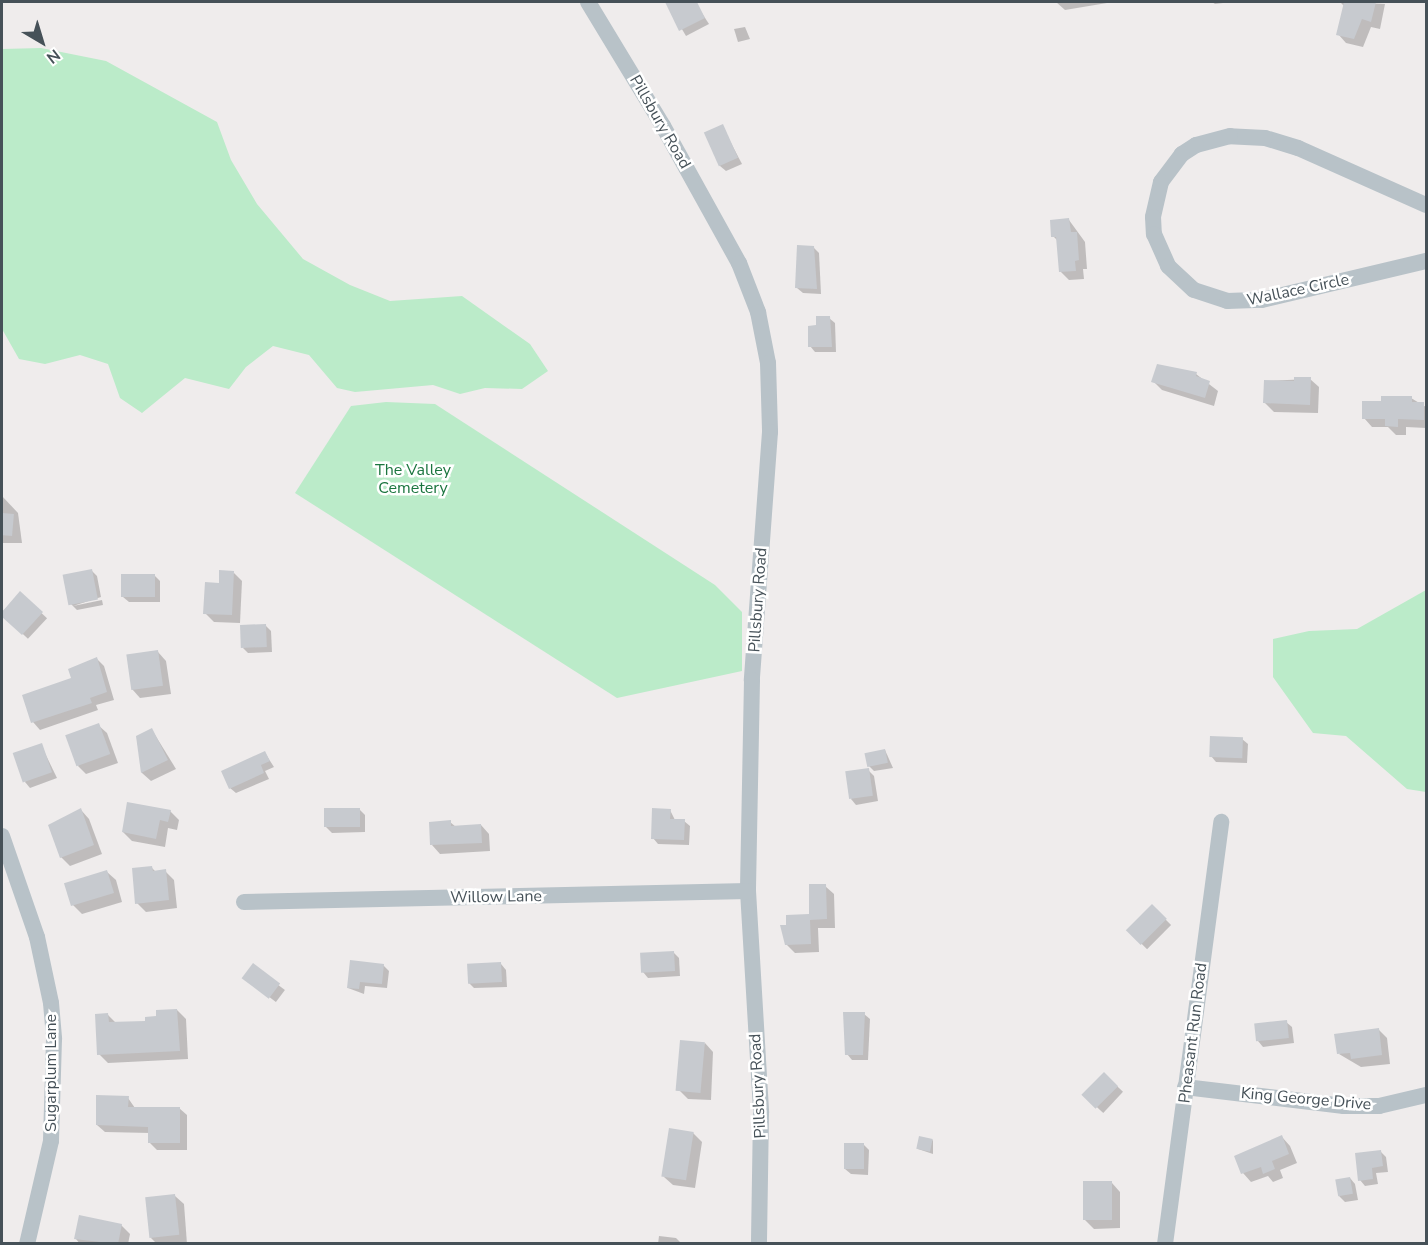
<!DOCTYPE html>
<style>
body{margin:0}
#map{position:relative;width:1428px;height:1245px;overflow:hidden;background:#efecec;font-family:"Nunito Sans",sans-serif}
div>[style]{position:absolute}
.green>*{inset:0;background:#bbebc9}
.shadow>*{inset:0;background:#0003;transform-origin:0 0}
.building>*{inset:0;background:#c7cacf;transform-origin:0 0}
.minor>*{height:16px;margin:-8px;padding:0 8px;transform-origin:8px;border-radius:8px;background:#b8c2c8}
span{translate:-50% -50%;white-space:nowrap;text-align:center;line-height:1.15;-webkit-text-stroke:5px #fff;paint-order:stroke}
.street-label{font-size:16px;color:#465158}
.park-label{font-size:16px;color:#1b753f}
.frame{position:absolute;inset:0;border:3px solid #465158;pointer-events:none}
.north{position:absolute;left:12px;top:12px;width:60px;height:60px;-webkit-text-stroke:4px #fff;paint-order:stroke;rotate:142deg;font-size:16px;font-weight:700;line-height:24px;text-align:center;color:#465158}
.north::after{content:'';display:block;margin:auto;width:21px;height:27px;background:#465158;clip-path:polygon(50% 0,100% 100%,50% 72%,0 100%)}
</style>
<div id="map">
<div class="green">
<div style="clip-path:polygon(41px 48px,106px 61px,217px 122px,231px 160px,257px 204px,303px 259px,350px 285px,390px 301px,462px 296px,530px 344px,548px 371px,522px 389px,485px 388px,460px 394px,433px 385px,355px 392px,337px 388px,309px 355px,273px 346px,246px 367px,229px 389px,185px 378px,142px 413px,120px 398px,108px 364px,80px 355px,45px 364px,19px 359px,2px 329px,2px 49px)"></div>
<div style="clip-path:polygon(386px 402px,435px 404px,715px 585px,742px 612px,742px 671px,617px 698px,295px 493px,351px 406px)"></div>
<div style="clip-path:polygon(1426px 590px,1426px 792px,1407px 789px,1346px 736px,1313px 733px,1273px 677px,1273px 639px,1309px 631px,1357px 629px)"></div>
</div>
<div class="shadow">
<div style="clip-path:polygon(673px 2px,696px 4px,709px 24px,686px 36px,667px 4px)"></div>
<div style="clip-path:polygon(1056px 2px,1113px 2px,1065px 10px)"></div>
<div style="clip-path:polygon(1212px 2px,1231px 2px,1215px 4px)"></div>
<div style="clip-path:polygon(1340px 2px,1385px 4px,1380px 29px,1371px 27px,1363px 47px,1346px 43px,1338px 34px,1344px 6px)"></div>
<div style="clip-path:polygon(745px 27px,750px 39px,738px 42px,734px 29px)"></div>
<div style="clip-path:polygon(722px 126px,742px 164px,726px 171px,720px 166px)"></div>
<div style="clip-path:polygon(1069px 220px,1085px 242px,1087px 269px,1083px 269px,1084px 279px,1069px 280px,1060px 271px,1058px 241px,1053px 236px)"></div>
<div style="clip-path:polygon(813px 247px,819px 253px,821px 294px,803px 293px,797px 288px)"></div>
<div style="clip-path:polygon(829px 318px,835px 323px,836px 352px,815px 352px,810px 346px)"></div>
<div style="clip-path:polygon(1196px 374px,1218px 391px,1214px 406px,1162px 390px,1153px 381px)"></div>
<div style="clip-path:polygon(1310px 379px,1319px 387px,1318px 413px,1274px 412px,1265px 403px,1266px 381px)"></div>
<div style="clip-path:polygon(1411px 398px,1426px 407px,1426px 428px,1406px 427px,1406px 435px,1396px 435px,1388px 427px,1372px 427px,1364px 418px,1383px 403px)"></div>
<div style="clip-path:polygon(2px 496px,18px 513px,22px 543px,2px 543px)"></div>
<div style="clip-path:polygon(91px 570px,97px 576px,101px 597px,73px 606px,102px 600px,103px 605px,77px 610px,71px 604px)"></div>
<div style="clip-path:polygon(234px 573px,242px 581px,240px 623px,214px 622px,205px 613px,220px 584px)"></div>
<div style="clip-path:polygon(154px 575px,160px 581px,160px 602px,129px 602px,123px 597px)"></div>
<div style="left:20px;top:593px;width:37px;height:28px;rotate:43deg"></div>
<div style="clip-path:polygon(265px 625px,271px 631px,272px 652px,248px 653px,243px 648px)"></div>
<div style="clip-path:polygon(158px 652px,166px 661px,171px 694px,140px 698px,132px 689px)"></div>
<div style="clip-path:polygon(97px 659px,104px 666px,114px 700px,96px 705px,98px 710px,40px 730px,33px 722px)"></div>
<div style="clip-path:polygon(98px 725px,107px 733px,118px 763px,86px 774px,78px 766px)"></div>
<div style="clip-path:polygon(152px 730px,176px 769px,151px 781px,142px 773px,138px 737px)"></div>
<div style="clip-path:polygon(1242px 739px,1248px 744px,1247px 763px,1216px 762px,1211px 756px)"></div>
<div style="clip-path:polygon(41px 745px,57px 778px,30px 788px,25px 782px)"></div>
<div style="clip-path:polygon(885px 750px,893px 768px,874px 771px,869px 766px)"></div>
<div style="clip-path:polygon(265px 753px,274px 767px,265px 771px,269px 779px,236px 793px,230px 788px)"></div>
<div style="clip-path:polygon(868px 770px,874px 776px,878px 801px,856px 805px,851px 799px)"></div>
<div style="clip-path:polygon(359px 809px,365px 815px,365px 832px,332px 833px,326px 827px)"></div>
<div style="clip-path:polygon(81px 810px,89px 819px,102px 854px,70px 866px,61px 857px)"></div>
<div style="clip-path:polygon(670px 810px,675px 820px,684px 821px,690px 826px,689px 845px,658px 844px,653px 838px)"></div>
<div style="clip-path:polygon(170px 811px,179px 820px,177px 830px,168px 828px,165px 847px,132px 841px,123px 832px)"></div>
<div style="clip-path:polygon(450px 822px,456px 827px,481px 825px,489px 834px,490px 851px,440px 854px,432px 845px)"></div>
<div style="clip-path:polygon(151px 867px,156px 872px,165px 871px,174px 880px,177px 908px,146px 912px,137px 903px)"></div>
<div style="clip-path:polygon(107px 872px,116px 880px,122px 902px,82px 914px,73px 905px)"></div>
<div style="clip-path:polygon(825px 886px,834px 894px,835px 928px,818px 928px,819px 952px,795px 953px,786px 944px,787px 926px,811px 916px)"></div>
<div style="left:1152px;top:906px;width:27px;height:34px;rotate:45deg"></div>
<div style="clip-path:polygon(673px 952px,679px 958px,680px 976px,648px 978px,643px 972px)"></div>
<div style="clip-path:polygon(501px 964px,506px 970px,507px 987px,474px 988px,468px 982px)"></div>
<div style="clip-path:polygon(383px 965px,389px 971px,387px 988px,365px 986px,364px 994px,348px 988px)"></div>
<div style="left:253px;top:966px;width:40px;height:15px;rotate:37deg"></div>
<div style="clip-path:polygon(177px 1010px,186px 1019px,188px 1059px,108px 1063px,99px 1054px,108px 1015px,116px 1023px,147px 1022px)"></div>
<div style="clip-path:polygon(864px 1014px,870px 1019px,868px 1060px,852px 1060px,847px 1054px)"></div>
<div style="clip-path:polygon(1286px 1022px,1292px 1027px,1294px 1043px,1263px 1047px,1258px 1041px)"></div>
<div style="clip-path:polygon(1378px 1029px,1387px 1038px,1390px 1064px,1361px 1067px,1339px 1054px)"></div>
<div style="clip-path:polygon(705px 1043px,713px 1052px,711px 1100px,688px 1099px,679px 1090px)"></div>
<div style="left:1104px;top:1074px;width:26px;height:29px;rotate:43deg"></div>
<div style="clip-path:polygon(128px 1098px,135px 1108px,179px 1108px,187px 1115px,187px 1150px,157px 1150px,150px 1143px,150px 1133px,105px 1132px,97px 1125px)"></div>
<div style="clip-path:polygon(693px 1133px,702px 1142px,695px 1188px,673px 1185px,664px 1177px)"></div>
<div style="clip-path:polygon(1282px 1137px,1290px 1146px,1297px 1163px,1280px 1170px,1283px 1178px,1273px 1182px,1268px 1176px,1251px 1182px,1243px 1173px,1236px 1157px)"></div>
<div style="clip-path:polygon(933px 1140px,933px 1154px,918px 1149px)"></div>
<div style="clip-path:polygon(863px 1144px,869px 1150px,868px 1175px,851px 1174px,845px 1169px)"></div>
<div style="clip-path:polygon(1380px 1151px,1386px 1157px,1388px 1172px,1376px 1173px,1378px 1184px,1365px 1186px,1360px 1180px)"></div>
<div style="clip-path:polygon(1350px 1178px,1355px 1184px,1358px 1200px,1345px 1202px,1339px 1196px)"></div>
<div style="clip-path:polygon(1112px 1183px,1120px 1192px,1120px 1228px,1094px 1229px,1085px 1220px)"></div>
<div style="clip-path:polygon(175px 1196px,184px 1204px,187px 1244px,157px 1244px,151px 1238px)"></div>
<div style="clip-path:polygon(121px 1225px,130px 1234px,128px 1244px,80px 1244px,76px 1239px)"></div>
<div style="clip-path:polygon(659px 1236px,676px 1238px,682px 1244px,658px 1244px)"></div>
</div>
<div class="building">
<div style="clip-path:polygon(665px 2px,697px 2px,705px 18px,679px 31px)"></div>
<div style="clip-path:polygon(1344px 2px,1376px 2px,1371px 22px,1362px 19px,1354px 39px,1336px 35px)"></div>
<div style="left:723px;top:124px;width:37px;height:21px;rotate:66deg"></div>
<div style="clip-path:polygon(1069px 218px,1071px 232px,1077px 232px,1079px 260px,1075px 261px,1076px 271px,1059px 272px,1056px 237px,1051px 237px,1050px 220px)"></div>
<div style="clip-path:polygon(797px 245px,814px 246px,817px 289px,795px 288px)"></div>
<div style="clip-path:polygon(816px 316px,830px 316px,832px 347px,808px 347px,808px 326px,816px 325px)"></div>
<div style="clip-path:polygon(1157px 364px,1197px 372px,1196px 376px,1210px 381px,1205px 398px,1151px 382px)"></div>
<div style="clip-path:polygon(1294px 377px,1311px 377px,1310px 405px,1263px 403px,1264px 380px,1294px 381px)"></div>
<div style="clip-path:polygon(1381px 396px,1412px 396px,1412px 402px,1424px 402px,1424px 420px,1398px 419px,1398px 427px,1385px 426px,1385px 419px,1362px 419px,1362px 401px,1381px 401px)"></div>
<div style="left:2px;top:513px;width:12px;height:22px;rotate:5deg"></div>
<div style="left:92px;top:569px;width:31px;height:30px;rotate:79deg"></div>
<div style="clip-path:polygon(219px 570px,234px 571px,232px 615px,203px 614px,205px 582px,219px 583px)"></div>
<div style="left:121px;top:574px;width:34px;height:23px"></div>
<div style="clip-path:polygon(20px 591px,43px 612px,22px 635px,2px 617px,2px 612px)"></div>
<div style="left:266px;top:624px;width:23px;height:26px;rotate:88deg"></div>
<div style="left:158px;top:650px;width:36px;height:32px;rotate:82deg"></div>
<div style="clip-path:polygon(97px 657px,107px 692px,90px 698px,92px 703px,31px 723px,22px 695px,71px 678px,68px 669px)"></div>
<div style="left:99px;top:723px;width:33px;height:36px;rotate:70deg"></div>
<div style="clip-path:polygon(152px 728px,168px 760px,141px 773px,136px 736px)"></div>
<div style="left:1210px;top:736px;width:33px;height:21px;rotate:2deg"></div>
<div style="left:42px;top:743px;width:31px;height:31px;rotate:71deg"></div>
<div style="left:885px;top:749px;width:14px;height:21px;rotate:78deg"></div>
<div style="clip-path:polygon(265px 751px,270px 761px,261px 765px,264px 773px,229px 789px,221px 771px)"></div>
<div style="left:869px;top:768px;width:28px;height:24px;rotate:82deg"></div>
<div style="clip-path:polygon(127px 802px,171px 810px,168px 822px,160px 820px,156px 839px,122px 832px)"></div>
<div style="clip-path:polygon(81px 808px,94px 845px,60px 858px,48px 825px)"></div>
<div style="left:360px;top:808px;width:19px;height:36px;rotate:90deg"></div>
<div style="clip-path:polygon(652px 808px,671px 809px,670px 819px,685px 819px,684px 840px,651px 839px)"></div>
<div style="clip-path:polygon(451px 820px,451px 826px,481px 824px,482px 843px,430px 845px,429px 822px)"></div>
<div style="clip-path:polygon(152px 866px,153px 871px,166px 869px,169px 900px,135px 904px,132px 868px)"></div>
<div style="left:107px;top:870px;width:24px;height:45px;rotate:73deg"></div>
<div style="clip-path:polygon(809px 884px,826px 884px,827px 919px,810px 920px,811px 944px,785px 945px,780px 925px,786px 925px,786px 915px,809px 914px)"></div>
<div style="left:1152px;top:904px;width:21px;height:37px;rotate:45deg"></div>
<div style="left:674px;top:951px;width:20px;height:34px;rotate:87deg"></div>
<div style="clip-path:polygon(350px 960px,384px 964px,382px 984px,360px 982px,359px 989px,347px 988px)"></div>
<div style="left:501px;top:962px;width:20px;height:34px;rotate:87deg"></div>
<div style="left:253px;top:963px;width:34px;height:19px;rotate:37deg"></div>
<div style="clip-path:polygon(177px 1009px,180px 1051px,97px 1055px,95px 1014px,108px 1013px,109px 1022px,145px 1021px,145px 1017px,156px 1016px,156px 1010px)"></div>
<div style="clip-path:polygon(843px 1012px,865px 1012px,863px 1055px,845px 1055px)"></div>
<div style="left:1287px;top:1020px;width:18px;height:33px;rotate:84deg"></div>
<div style="clip-path:polygon(1379px 1028px,1382px 1055px,1351px 1059px,1350px 1053px,1337px 1054px,1334px 1034px)"></div>
<div style="left:680px;top:1040px;width:25px;height:51px;rotate:5deg"></div>
<div style="left:1104px;top:1072px;width:20px;height:32px;rotate:45deg"></div>
<div style="clip-path:polygon(96px 1095px,129px 1096px,128px 1107px,180px 1107px,180px 1143px,148px 1143px,148px 1127px,96px 1125px)"></div>
<div style="left:669px;top:1128px;width:25px;height:49px;rotate:9deg"></div>
<div style="clip-path:polygon(1282px 1135px,1289px 1154px,1272px 1161px,1275px 1169px,1263px 1174px,1261px 1167px,1241px 1174px,1234px 1156px)"></div>
<div style="left:919px;top:1136px;width:14px;height:13px;rotate:12deg"></div>
<div style="left:844px;top:1143px;width:20px;height:26px"></div>
<div style="clip-path:polygon(1381px 1150px,1383px 1166px,1372px 1168px,1373px 1179px,1358px 1181px,1355px 1153px)"></div>
<div style="left:1350px;top:1177px;width:17px;height:15px;rotate:80deg"></div>
<div style="left:1112px;top:1181px;width:39px;height:29px;rotate:90deg"></div>
<div style="left:175px;top:1194px;width:41px;height:30px;rotate:84deg"></div>
<div style="clip-path:polygon(79px 1215px,122px 1224px,118px 1244px,74px 1239px)"></div>
</div>
<div class="minor">
<div style="left:588px;top:2px;width:145px;rotate:58.8deg"></div>
<div style="left:663px;top:126px;width:157px;rotate:61deg"></div>
<div style="left:739px;top:263px;width:53px;rotate:68.8deg"></div>
<div style="left:758px;top:312px;width:52px;rotate:78.9deg"></div>
<div style="left:768px;top:363px;width:69px;rotate:88.3deg"></div>
<div style="left:770px;top:432px;width:249px;rotate:94.2deg"></div>
<div style="left:752px;top:680px;width:211px;rotate:91.1deg"></div>
<div style="left:748px;top:891px;width:222px;rotate:86.6deg"></div>
<div style="left:761px;top:1113px;width:131px;rotate:90.9deg"></div>
<div style="left:1426px;top:205px;width:140px;rotate:-156deg"></div>
<div style="left:1298px;top:148px;width:34px;rotate:-163deg"></div>
<div style="left:1265px;top:138px;width:35px;rotate:-177deg"></div>
<div style="left:1230px;top:136px;width:35px;rotate:165deg"></div>
<div style="left:1196px;top:145px;width:17px;rotate:147deg"></div>
<div style="left:1182px;top:154px;width:35px;rotate:127deg"></div>
<div style="left:1161px;top:182px;width:36px;rotate:103deg"></div>
<div style="left:1153px;top:217px;width:17px;rotate:87deg"></div>
<div style="left:1154px;top:234px;width:35px;rotate:66deg"></div>
<div style="left:1168px;top:266px;width:35px;rotate:43deg"></div>
<div style="left:1194px;top:290px;width:35px;rotate:18deg"></div>
<div style="left:1227px;top:301px;width:35px;rotate:-2deg"></div>
<div style="left:1262px;top:300px;width:169px;rotate:-13.4deg"></div>
<div style="left:2px;top:836px;width:107px;rotate:70.9deg"></div>
<div style="left:37px;top:937px;width:67px;rotate:78deg"></div>
<div style="left:51px;top:1003px;width:36px;rotate:85deg"></div>
<div style="left:54px;top:1039px;width:102px;rotate:91.7deg"></div>
<div style="left:51px;top:1141px;width:106px;rotate:103.1deg"></div>
<div style="left:244px;top:902px;width:504px;rotate:-1.25deg"></div>
<div style="left:1185px;top:1087px;width:160px;rotate:6.8deg"></div>
<div style="left:1344px;top:1106px;width:35px"></div>
<div style="left:1379px;top:1106px;width:48px;rotate:-13.2deg"></div>
<div style="left:1165px;top:1244px;width:426px;rotate:-82.4deg"></div>
</div>
<div class="street-label">
<span style="left:660px;top:122px;rotate:60deg">Pillsbury Road</span>
<span style="left:1298px;top:290px;rotate:-12deg">Wallace Circle</span>
<span style="left:758px;top:600px;rotate:-86deg">Pillsbury Road</span>
<span style="left:496px;top:897px;rotate:-1deg">Willow Lane</span>
<span style="left:1193px;top:1033px;rotate:-83deg">Pheasant Run Road</span>
<span style="left:51px;top:1073px;rotate:-90deg">Sugarplum Lane</span>
<span style="left:758px;top:1086px;rotate:-93deg">Pillsbury Road</span>
<span style="left:1306px;top:1099px;rotate:5deg">King George Drive</span>
</div>
<div class="park-label">
<span style="left:413px;top:479px">The Valley<br>Cemetery</span>
</div>
<div class="frame"></div>
<div class="north">N</div>
</div>
